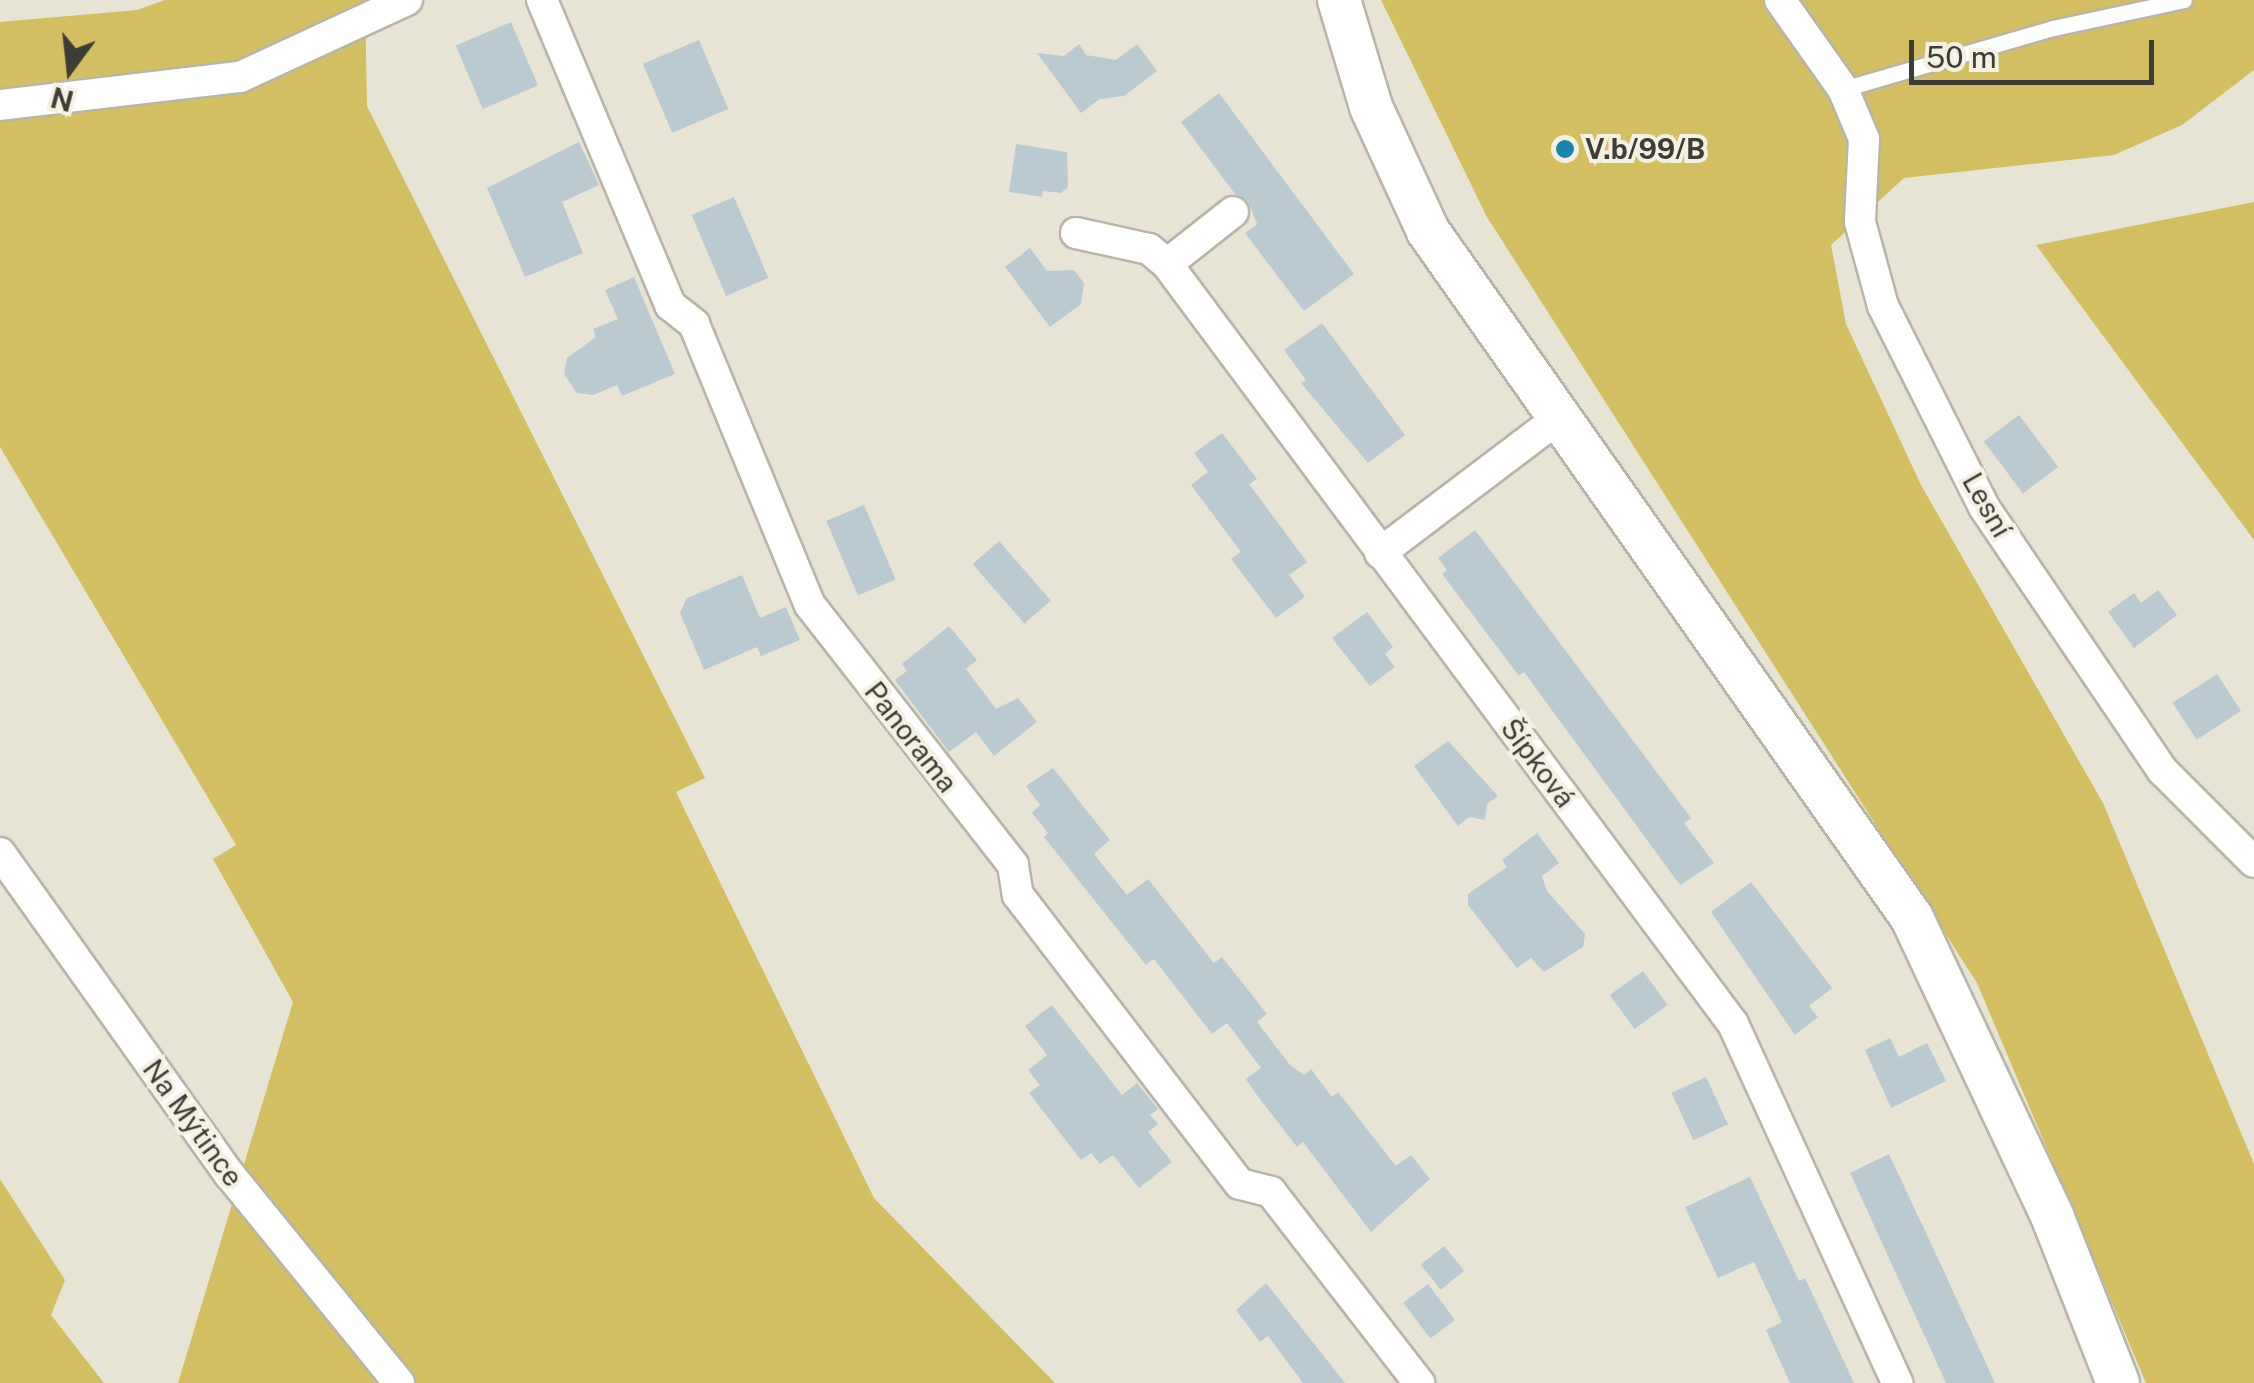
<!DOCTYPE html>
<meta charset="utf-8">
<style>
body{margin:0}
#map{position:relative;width:2254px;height:1383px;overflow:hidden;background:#e7e4d6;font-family:"Public Sans",sans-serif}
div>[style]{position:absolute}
.green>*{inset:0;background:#d3be61}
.building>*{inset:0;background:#bbcad1;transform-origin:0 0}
.roads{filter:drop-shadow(2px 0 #b8b5a8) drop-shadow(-2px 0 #b8b5a8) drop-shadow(0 2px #b8b5a8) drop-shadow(0 -2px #b8b5a8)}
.lane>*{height:15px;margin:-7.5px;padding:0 7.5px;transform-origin:7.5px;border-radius:7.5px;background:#fff}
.street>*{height:30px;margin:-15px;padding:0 15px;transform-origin:15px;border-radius:15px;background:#fff}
.secondary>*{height:42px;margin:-21px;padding:0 21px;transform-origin:21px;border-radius:21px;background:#fff}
.dots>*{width:28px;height:28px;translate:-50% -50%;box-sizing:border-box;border:5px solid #f4f1e3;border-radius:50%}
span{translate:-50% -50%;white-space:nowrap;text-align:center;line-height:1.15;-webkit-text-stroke:8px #f4f1e3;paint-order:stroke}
.poi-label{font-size:28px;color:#3d3c37;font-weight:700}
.left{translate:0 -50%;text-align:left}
.street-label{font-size:28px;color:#3d3c37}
.north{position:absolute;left:20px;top:20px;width:100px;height:100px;-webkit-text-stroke:8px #f4f1e3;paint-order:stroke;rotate:195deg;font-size:28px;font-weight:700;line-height:40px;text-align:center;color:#3d3c37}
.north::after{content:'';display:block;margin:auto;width:35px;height:45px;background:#3d3c37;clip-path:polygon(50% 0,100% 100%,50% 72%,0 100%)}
.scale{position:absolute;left:1909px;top:40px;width:245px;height:45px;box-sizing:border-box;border:5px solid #3d3c37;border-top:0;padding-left:12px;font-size:30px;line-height:35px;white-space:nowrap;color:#3d3c37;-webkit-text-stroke:8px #f4f1e3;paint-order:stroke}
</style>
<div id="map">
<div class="green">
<div style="clip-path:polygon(165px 0,365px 0,367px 106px,705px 778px,676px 792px,874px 1198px,1055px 1383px,178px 1383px,293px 1002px,213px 859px,236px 845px,0 447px,0 22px,137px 10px)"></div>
<div style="clip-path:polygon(1381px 0,2254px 0,2254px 70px,2182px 125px,2114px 155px,1904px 178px,1831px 245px,1846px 324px,1921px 485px,2103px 803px,2254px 1164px,2254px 1383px,2146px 1383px,1977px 983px,1487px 217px)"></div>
<div style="clip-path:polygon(2254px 202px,2254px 540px,2036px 245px)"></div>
<div style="clip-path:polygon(0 1179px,65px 1280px,51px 1315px,104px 1383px,0 1383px)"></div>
</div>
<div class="building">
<div style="left:511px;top:22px;width:69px;height:60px;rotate:67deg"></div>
<div style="left:699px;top:40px;width:75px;height:61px;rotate:67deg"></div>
<div style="clip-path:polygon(1079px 44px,1086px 55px,1116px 60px,1137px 44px,1157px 71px,1124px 96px,1100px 99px,1081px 113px,1037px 53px,1064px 56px)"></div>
<div style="clip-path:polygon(1219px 93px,1354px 274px,1304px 311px,1245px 233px,1257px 224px,1248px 201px,1235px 194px,1181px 122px)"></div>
<div style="clip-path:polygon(579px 142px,599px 185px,562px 202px,583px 253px,525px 277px,487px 188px)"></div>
<div style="clip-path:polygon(1016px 144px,1067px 152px,1068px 187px,1061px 193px,1043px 191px,1042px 197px,1009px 192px)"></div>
<div style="left:734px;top:197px;width:88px;height:46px;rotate:67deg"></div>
<div style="clip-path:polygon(1030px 248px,1047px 271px,1074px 270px,1084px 283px,1081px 304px,1050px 327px,1005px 267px)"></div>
<div style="clip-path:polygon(634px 277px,675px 374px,622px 396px,617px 385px,593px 395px,577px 393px,564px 374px,567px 358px,596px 337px,593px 329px,618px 319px,605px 290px)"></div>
<div style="clip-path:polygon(1322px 323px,1405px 435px,1368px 463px,1301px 383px,1306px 380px,1284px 350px)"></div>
<div style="left:2019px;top:415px;width:65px;height:44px;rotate:53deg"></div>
<div style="clip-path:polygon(1222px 433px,1257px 479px,1249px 484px,1307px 562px,1289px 575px,1305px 597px,1276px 618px,1231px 559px,1241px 552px,1191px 485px,1208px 472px,1194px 453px)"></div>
<div style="left:864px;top:505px;width:81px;height:41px;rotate:67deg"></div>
<div style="clip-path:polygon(1475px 530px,1691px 818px,1684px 823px,1714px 863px,1680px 885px,1524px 672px,1519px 676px,1442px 574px,1447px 570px,1438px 558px)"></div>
<div style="left:999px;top:541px;width:79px;height:35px;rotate:49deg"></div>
<div style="clip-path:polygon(742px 575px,760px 618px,786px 607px,800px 640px,761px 656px,757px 647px,704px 670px,680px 613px,687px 598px)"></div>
<div style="clip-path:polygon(2158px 590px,2177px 615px,2134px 648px,2108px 612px,2134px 593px,2141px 603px)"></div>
<div style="clip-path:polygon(1367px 612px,1393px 647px,1385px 654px,1395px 667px,1370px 686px,1332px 638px)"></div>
<div style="clip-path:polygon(949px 626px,977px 660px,966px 669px,996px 709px,1018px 698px,1037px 722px,994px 756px,976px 732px,949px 752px,895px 680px,907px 671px,902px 664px)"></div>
<div style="left:2217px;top:674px;width:44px;height:53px;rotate:57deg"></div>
<div style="clip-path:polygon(1448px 741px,1498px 796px,1487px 804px,1485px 820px,1469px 817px,1458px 826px,1414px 766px)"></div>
<div style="clip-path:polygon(1053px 768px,1110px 840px,1094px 854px,1127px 895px,1148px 879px,1214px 963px,1222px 957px,1267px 1014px,1257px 1022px,1290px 1065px,1304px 1075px,1311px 1069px,1332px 1097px,1338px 1092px,1396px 1166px,1411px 1155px,1430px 1179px,1371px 1232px,1303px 1142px,1297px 1147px,1256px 1094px,1246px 1079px,1261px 1068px,1227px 1023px,1212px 1034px,1154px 959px,1146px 965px,1044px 837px,1048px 833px,1032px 813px,1040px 805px,1026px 786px)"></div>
<div style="clip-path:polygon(1537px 833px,1559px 863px,1542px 876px,1547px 891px,1585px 934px,1583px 947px,1544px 972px,1531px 958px,1517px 968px,1468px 905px,1468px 894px,1507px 867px,1502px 860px)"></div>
<div style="clip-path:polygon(1751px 882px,1832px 988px,1809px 1006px,1818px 1017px,1795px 1035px,1711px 912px)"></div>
<div style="left:1643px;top:971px;width:42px;height:41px;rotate:54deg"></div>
<div style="clip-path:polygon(1052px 1005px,1122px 1095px,1137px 1083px,1158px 1109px,1150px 1115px,1158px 1124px,1148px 1132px,1172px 1162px,1139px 1188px,1113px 1155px,1100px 1164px,1091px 1153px,1081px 1160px,1029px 1093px,1040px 1085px,1028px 1070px,1047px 1055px,1025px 1026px)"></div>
<div style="clip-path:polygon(1890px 1038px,1899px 1057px,1927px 1043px,1946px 1081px,1891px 1108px,1865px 1050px)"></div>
<div style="left:1706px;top:1077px;width:52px;height:38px;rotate:65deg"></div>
<div style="clip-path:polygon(1889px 1154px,1941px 1265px,1995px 1383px,1946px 1383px,1932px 1352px,1850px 1173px)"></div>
<div style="clip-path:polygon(1750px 1177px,1799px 1281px,1805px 1278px,1854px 1383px,1790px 1383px,1766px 1330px,1782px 1322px,1754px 1262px,1718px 1278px,1685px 1207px)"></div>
<div style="left:1444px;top:1246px;width:32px;height:30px;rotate:51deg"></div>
<div style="clip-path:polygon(1266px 1283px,1345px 1383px,1303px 1383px,1268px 1336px,1260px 1342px,1236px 1310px)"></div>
<div style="left:1428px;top:1284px;width:45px;height:31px;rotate:53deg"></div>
</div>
<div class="roads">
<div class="lane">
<div style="left:1843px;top:89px;width:219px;rotate:-16.2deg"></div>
<div style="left:2053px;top:28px;width:134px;rotate:-12.1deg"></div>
</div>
<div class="street">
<div style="left:542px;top:0;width:331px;rotate:67.2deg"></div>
<div style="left:670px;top:305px;width:31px;rotate:38deg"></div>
<div style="left:694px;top:324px;width:304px;rotate:67.6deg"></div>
<div style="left:810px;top:605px;width:330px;rotate:52deg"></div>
<div style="left:1013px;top:865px;width:30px;rotate:81deg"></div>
<div style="left:1018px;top:895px;width:364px;rotate:52.5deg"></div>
<div style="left:1240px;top:1184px;width:32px;rotate:14deg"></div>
<div style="left:1271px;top:1192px;width:242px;rotate:52.2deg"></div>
<div style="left:1780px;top:0;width:109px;rotate:54.7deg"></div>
<div style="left:1843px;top:89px;width:54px;rotate:67.2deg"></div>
<div style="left:1864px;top:139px;width:83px;rotate:92.8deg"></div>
<div style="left:1860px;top:222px;width:87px;rotate:74.7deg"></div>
<div style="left:1883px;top:306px;width:225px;rotate:63.3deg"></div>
<div style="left:1984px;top:507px;width:318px;rotate:55.9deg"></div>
<div style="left:2162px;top:770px;width:130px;rotate:45deg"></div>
<div style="left:0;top:105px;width:242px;rotate:-6.7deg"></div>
<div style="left:240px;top:77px;width:184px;rotate:-24.8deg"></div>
<div style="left:1076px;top:233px;width:75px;rotate:12.4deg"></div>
<div style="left:1149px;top:249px;width:23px;rotate:40deg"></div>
<div style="left:1167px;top:264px;width:948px;rotate:53.32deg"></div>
<div style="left:1733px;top:1024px;width:395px;rotate:65.4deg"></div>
<div style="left:1167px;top:264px;width:84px;rotate:-38.2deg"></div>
<div style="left:1380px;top:553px;width:226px;rotate:-37.1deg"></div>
<div style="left:0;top:853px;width:396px;rotate:54.5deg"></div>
<div style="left:230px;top:1175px;width:268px;rotate:50.9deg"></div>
</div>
<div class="secondary">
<div style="left:1339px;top:0;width:112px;rotate:73.3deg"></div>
<div style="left:1371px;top:107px;width:136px;rotate:65.3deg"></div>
<div style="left:1428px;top:231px;width:840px;rotate:54.83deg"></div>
<div style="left:1912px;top:918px;width:331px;rotate:64.8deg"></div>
<div style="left:2053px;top:1218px;width:177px;rotate:68.5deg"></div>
</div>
</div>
<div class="dots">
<div style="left:1565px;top:149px;background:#1885ac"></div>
</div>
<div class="poi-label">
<span class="left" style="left:1585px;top:149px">V.b/99/B</span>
</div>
<div class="street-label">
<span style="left:1987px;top:505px;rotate:60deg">Lesní</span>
<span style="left:911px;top:737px;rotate:52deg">Panorama</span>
<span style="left:1538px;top:763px;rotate:53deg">Šípková</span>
<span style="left:193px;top:1123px;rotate:54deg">Na Mýtince</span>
</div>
<div class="north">N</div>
<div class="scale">50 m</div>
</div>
